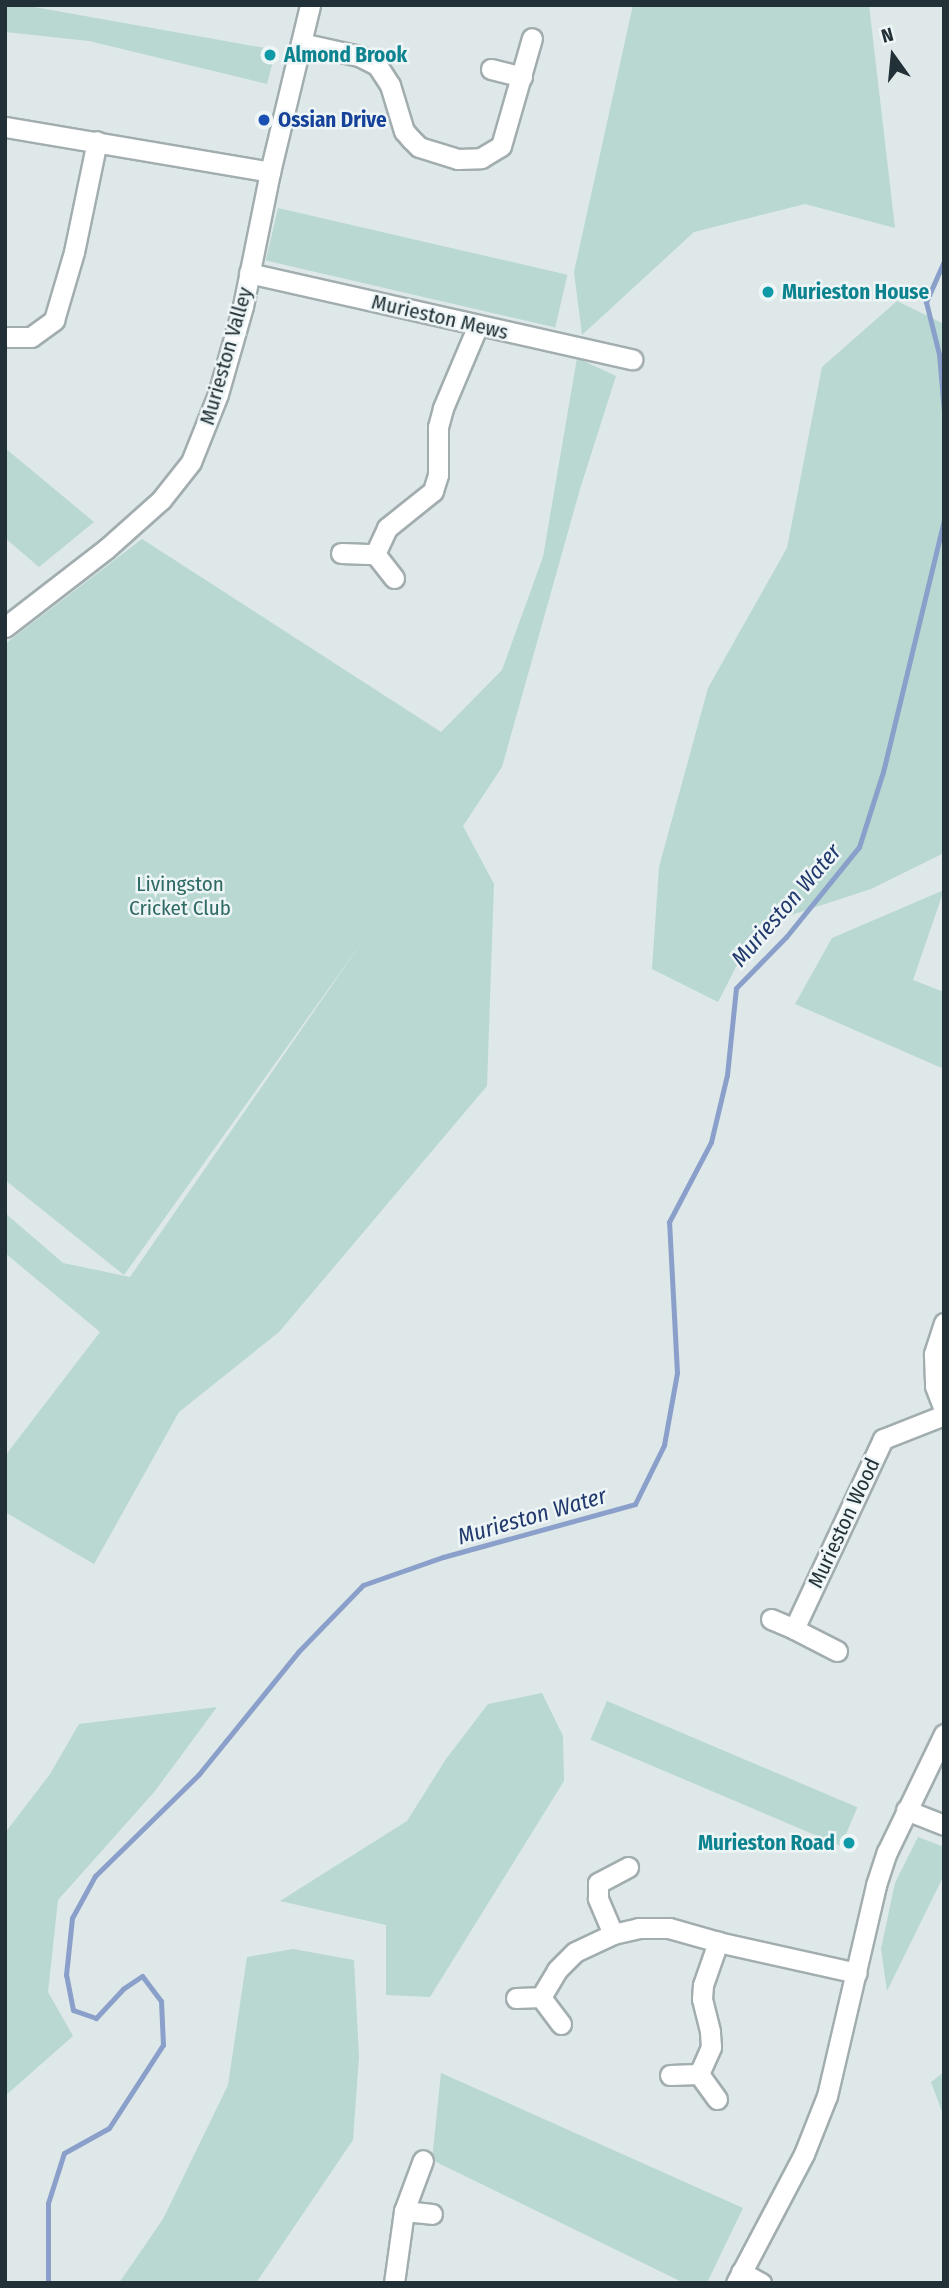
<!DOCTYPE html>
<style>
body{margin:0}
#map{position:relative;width:949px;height:2288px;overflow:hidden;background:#dee8e8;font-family:"Fira Sans Condensed",sans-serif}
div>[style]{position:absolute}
.green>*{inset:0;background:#b8d8d1;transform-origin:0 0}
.stream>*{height:5px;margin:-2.5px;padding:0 2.5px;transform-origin:2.5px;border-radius:2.5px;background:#8a9fca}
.roads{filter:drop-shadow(2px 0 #a2adaf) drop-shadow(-2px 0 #a2adaf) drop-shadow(0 2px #a2adaf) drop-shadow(0 -2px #a2adaf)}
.minor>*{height:19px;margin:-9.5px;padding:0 9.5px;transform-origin:9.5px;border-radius:9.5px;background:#fff}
.tertiary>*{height:19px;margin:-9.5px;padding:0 9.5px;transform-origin:9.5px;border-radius:9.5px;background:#fff}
.dots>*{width:19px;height:19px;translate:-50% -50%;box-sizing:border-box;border:4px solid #eef5f6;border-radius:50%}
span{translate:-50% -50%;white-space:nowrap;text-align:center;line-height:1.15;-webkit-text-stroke:5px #eef5f6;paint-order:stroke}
.culture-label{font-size:21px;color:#0d838f;font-weight:700}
.left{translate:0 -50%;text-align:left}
.right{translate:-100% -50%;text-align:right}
.transit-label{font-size:21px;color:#164399;font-weight:700}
.street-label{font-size:21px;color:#213137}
.park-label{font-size:21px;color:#2f6a64}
.water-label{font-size:23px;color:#21396d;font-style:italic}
.frame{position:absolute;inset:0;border:7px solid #213137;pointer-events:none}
.north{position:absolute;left:858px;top:21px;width:70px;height:70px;-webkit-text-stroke:5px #eef5f6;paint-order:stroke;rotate:345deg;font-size:19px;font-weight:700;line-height:28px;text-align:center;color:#213137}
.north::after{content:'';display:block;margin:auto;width:24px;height:32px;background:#213137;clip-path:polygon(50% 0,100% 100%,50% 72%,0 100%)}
</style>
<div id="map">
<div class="green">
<div style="clip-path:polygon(5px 5px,23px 5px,276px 50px,267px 84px,89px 41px,5px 32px)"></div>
<div style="clip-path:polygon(633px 5px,869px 5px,895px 228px,805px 204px,694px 232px,582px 335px,574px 272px)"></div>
<div style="left:278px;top:208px;width:297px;height:54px;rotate:13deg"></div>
<div style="clip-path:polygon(897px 301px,944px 324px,944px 853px,871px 889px,757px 926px,718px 1002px,652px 969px,659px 867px,708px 688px,787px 548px,822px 367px)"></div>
<div style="clip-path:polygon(577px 358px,616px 376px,580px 489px,502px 767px,463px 826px,494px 884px,487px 1086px,279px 1332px,179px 1412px,94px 1564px,5px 1512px,5px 1456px,100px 1332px,5px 1253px,5px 1213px,63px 1263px,130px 1277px,364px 939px,124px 1275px,5px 1180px,5px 644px,142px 539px,441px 732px,502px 670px,543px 557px)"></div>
<div style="clip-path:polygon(5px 448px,94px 522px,39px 567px,5px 538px)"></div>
<div style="clip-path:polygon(944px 890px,913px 980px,944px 992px,944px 1069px,795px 1004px,832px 938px)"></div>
<div style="clip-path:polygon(542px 1693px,563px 1736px,564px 1781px,430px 1997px,386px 1995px,386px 1925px,280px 1901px,407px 1821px,446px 1759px,488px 1704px)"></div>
<div style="left:607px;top:1701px;width:272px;height:42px;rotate:23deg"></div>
<div style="clip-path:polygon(217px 1707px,155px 1791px,58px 1900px,48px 1992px,73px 2036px,5px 2096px,5px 1833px,50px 1774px,79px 1724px)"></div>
<div style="clip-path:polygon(918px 1837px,944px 1847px,944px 1875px,887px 1991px,881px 1949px,895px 1883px)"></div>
<div style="clip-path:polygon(293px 1949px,354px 1960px,359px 2057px,353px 2140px,256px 2283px,119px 2283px,163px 2219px,228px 2085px,247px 1957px)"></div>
<div style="clip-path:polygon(944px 2072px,944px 2117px,931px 2082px)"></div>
<div style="clip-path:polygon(441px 2073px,743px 2208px,707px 2283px,684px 2283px,432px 2160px)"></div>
</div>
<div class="stream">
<div style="left:944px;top:261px;width:45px;rotate:113.7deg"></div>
<div style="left:926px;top:302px;width:54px;rotate:76deg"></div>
<div style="left:939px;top:354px;width:57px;rotate:85deg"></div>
<div style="left:48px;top:2283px;width:80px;rotate:-90deg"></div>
<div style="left:48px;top:2203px;width:52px;rotate:-72.3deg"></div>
<div style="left:64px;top:2153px;width:51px;rotate:-29.1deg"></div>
<div style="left:109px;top:2128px;width:99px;rotate:-57deg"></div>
<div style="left:163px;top:2045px;width:44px;rotate:-92.6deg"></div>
<div style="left:161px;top:2001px;width:31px;rotate:-127deg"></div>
<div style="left:142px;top:1976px;width:23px;rotate:146deg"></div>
<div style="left:123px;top:1989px;width:40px;rotate:133deg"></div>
<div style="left:96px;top:2018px;width:24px;rotate:-161deg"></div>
<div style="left:73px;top:2010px;width:36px;rotate:-101deg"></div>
<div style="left:66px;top:1975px;width:57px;rotate:-84deg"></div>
<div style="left:72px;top:1918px;width:48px;rotate:-61.3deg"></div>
<div style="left:95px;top:1876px;width:146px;rotate:-44.4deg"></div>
<div style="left:199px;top:1774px;width:157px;rotate:-50.9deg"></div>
<div style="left:298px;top:1652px;width:93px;rotate:-45.9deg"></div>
<div style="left:363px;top:1585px;width:85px;rotate:-19.3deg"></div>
<div style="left:443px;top:1557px;width:199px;rotate:-15.4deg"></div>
<div style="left:635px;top:1504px;width:66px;rotate:-63.8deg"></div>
<div style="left:664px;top:1445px;width:73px;rotate:-79.8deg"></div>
<div style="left:677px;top:1373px;width:151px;rotate:-93deg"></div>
<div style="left:669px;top:1222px;width:90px;rotate:-62.3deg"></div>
<div style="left:711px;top:1142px;width:69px;rotate:-76.6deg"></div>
<div style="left:727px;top:1075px;width:87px;rotate:-84.1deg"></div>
<div style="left:736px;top:988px;width:71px;rotate:-45.6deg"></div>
<div style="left:786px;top:937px;width:116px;rotate:-51deg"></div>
<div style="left:859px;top:847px;width:79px;rotate:-72.3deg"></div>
<div style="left:883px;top:772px;width:259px;rotate:-76.4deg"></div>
</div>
<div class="roads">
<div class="minor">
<div style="left:301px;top:43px;width:59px;rotate:12.6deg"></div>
<div style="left:359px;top:56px;width:20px;rotate:27deg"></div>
<div style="left:377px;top:65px;width:24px;rotate:57deg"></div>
<div style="left:390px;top:85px;width:48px;rotate:73.1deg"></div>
<div style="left:404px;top:131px;width:11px;rotate:49deg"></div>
<div style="left:411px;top:139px;width:11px;rotate:45deg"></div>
<div style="left:419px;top:147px;width:41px;rotate:17.1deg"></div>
<div style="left:458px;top:159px;width:23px;rotate:-2deg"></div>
<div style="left:481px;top:158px;width:23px;rotate:-31deg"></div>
<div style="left:501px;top:146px;width:112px;rotate:-74deg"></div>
<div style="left:491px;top:69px;width:32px;rotate:14deg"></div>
<div style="left:5px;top:127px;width:269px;rotate:9.6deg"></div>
<div style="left:249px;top:273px;width:393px;rotate:12.7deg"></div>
<div style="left:5px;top:337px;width:26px"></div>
<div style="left:31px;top:337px;width:29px;rotate:-36deg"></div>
<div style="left:54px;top:320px;width:71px;rotate:-73.6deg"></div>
<div style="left:74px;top:252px;width:113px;rotate:-78.3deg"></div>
<div style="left:341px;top:553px;width:34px;rotate:2deg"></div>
<div style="left:394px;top:578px;width:31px;rotate:-128deg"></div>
<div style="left:375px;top:554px;width:29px;rotate:-65deg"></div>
<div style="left:387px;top:528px;width:59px;rotate:-38.8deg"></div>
<div style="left:433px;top:491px;width:17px;rotate:-73deg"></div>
<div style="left:438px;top:475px;width:48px;rotate:-90deg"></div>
<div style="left:438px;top:427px;width:20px;rotate:-75deg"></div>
<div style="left:443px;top:408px;width:90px;rotate:-67.1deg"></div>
<div style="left:5px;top:627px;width:128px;rotate:-37.7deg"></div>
<div style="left:106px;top:549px;width:74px;rotate:-41.7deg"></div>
<div style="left:161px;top:500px;width:48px;rotate:-51.7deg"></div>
<div style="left:191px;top:462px;width:73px;rotate:-68.3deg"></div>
<div style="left:218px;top:394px;width:91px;rotate:-74.1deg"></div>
<div style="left:243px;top:306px;width:137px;rotate:-78.6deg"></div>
<div style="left:270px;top:172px;width:172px;rotate:-76.5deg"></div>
<div style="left:944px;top:1323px;width:33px;rotate:108deg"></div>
<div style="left:934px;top:1354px;width:32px;rotate:88deg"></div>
<div style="left:935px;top:1386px;width:26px;rotate:69deg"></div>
<div style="left:771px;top:1619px;width:25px;rotate:23deg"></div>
<div style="left:837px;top:1651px;width:48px;rotate:-152.9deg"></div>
<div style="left:794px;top:1629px;width:210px;rotate:-64.9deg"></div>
<div style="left:883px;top:1439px;width:66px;rotate:-21.5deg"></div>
<div style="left:906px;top:1810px;width:41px;rotate:21.5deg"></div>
<div style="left:613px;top:1934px;width:39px;rotate:-113deg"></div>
<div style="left:598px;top:1898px;width:15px;rotate:-90deg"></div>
<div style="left:598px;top:1883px;width:34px;rotate:-28deg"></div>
<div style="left:516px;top:1998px;width:25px;rotate:-2deg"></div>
<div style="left:561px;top:2024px;width:34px;rotate:-127deg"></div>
<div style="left:541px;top:1997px;width:31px;rotate:-59deg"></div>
<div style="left:557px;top:1970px;width:25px;rotate:-45deg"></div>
<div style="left:575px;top:1952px;width:42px;rotate:-25.3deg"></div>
<div style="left:613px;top:1934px;width:26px;rotate:-13deg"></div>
<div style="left:638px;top:1928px;width:31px"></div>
<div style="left:669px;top:1928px;width:51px;rotate:15.9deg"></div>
<div style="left:670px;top:2075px;width:29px;rotate:-2deg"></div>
<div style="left:717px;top:2099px;width:31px;rotate:-126deg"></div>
<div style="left:699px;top:2074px;width:30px;rotate:-66deg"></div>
<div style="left:711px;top:2047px;width:16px;rotate:-94deg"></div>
<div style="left:710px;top:2031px;width:33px;rotate:-104deg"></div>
<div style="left:702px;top:1999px;width:14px;rotate:-86deg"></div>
<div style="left:703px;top:1985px;width:46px;rotate:-70.8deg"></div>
<div style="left:718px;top:1942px;width:142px;rotate:12.6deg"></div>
<div style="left:404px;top:2211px;width:28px;rotate:6deg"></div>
<div style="left:741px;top:2272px;width:23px;rotate:29deg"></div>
<div style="left:394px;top:2283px;width:73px;rotate:-82.1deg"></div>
<div style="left:404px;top:2211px;width:54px;rotate:-69.6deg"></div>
</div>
<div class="tertiary">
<div style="left:736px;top:2283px;width:146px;rotate:-62.2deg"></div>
<div style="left:804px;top:2154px;width:62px;rotate:-68.4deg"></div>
<div style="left:827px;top:2096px;width:217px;rotate:-76.9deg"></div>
<div style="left:876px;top:1885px;width:35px;rotate:-72deg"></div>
<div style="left:887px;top:1852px;width:131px;rotate:-64.2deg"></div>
</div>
</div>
<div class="dots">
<div style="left:270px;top:55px;background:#0f9aa8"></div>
<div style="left:264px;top:120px;background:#1a4fb4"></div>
<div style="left:768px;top:292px;background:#0f9aa8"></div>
<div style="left:849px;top:1843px;background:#0f9aa8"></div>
</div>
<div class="culture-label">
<span class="left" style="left:284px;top:55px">Almond Brook</span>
<span class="left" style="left:782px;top:292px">Murieston House</span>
<span class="right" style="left:835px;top:1843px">Murieston Road</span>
</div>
<div class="transit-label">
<span class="left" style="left:278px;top:120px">Ossian Drive</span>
</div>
<div class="street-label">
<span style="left:440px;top:317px;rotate:13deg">Murieston Mews</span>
<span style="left:226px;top:356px;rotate:-74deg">Murieston Valley</span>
<span style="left:844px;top:1523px;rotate:-65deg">Murieston Wood</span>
</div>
<div class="park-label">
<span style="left:180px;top:896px">Livingston<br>Cricket Club</span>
</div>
<div class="water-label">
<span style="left:786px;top:905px;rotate:-49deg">Murieston Water</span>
<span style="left:532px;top:1516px;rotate:-16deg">Murieston Water</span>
</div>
<div class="frame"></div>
<div class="north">N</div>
</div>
